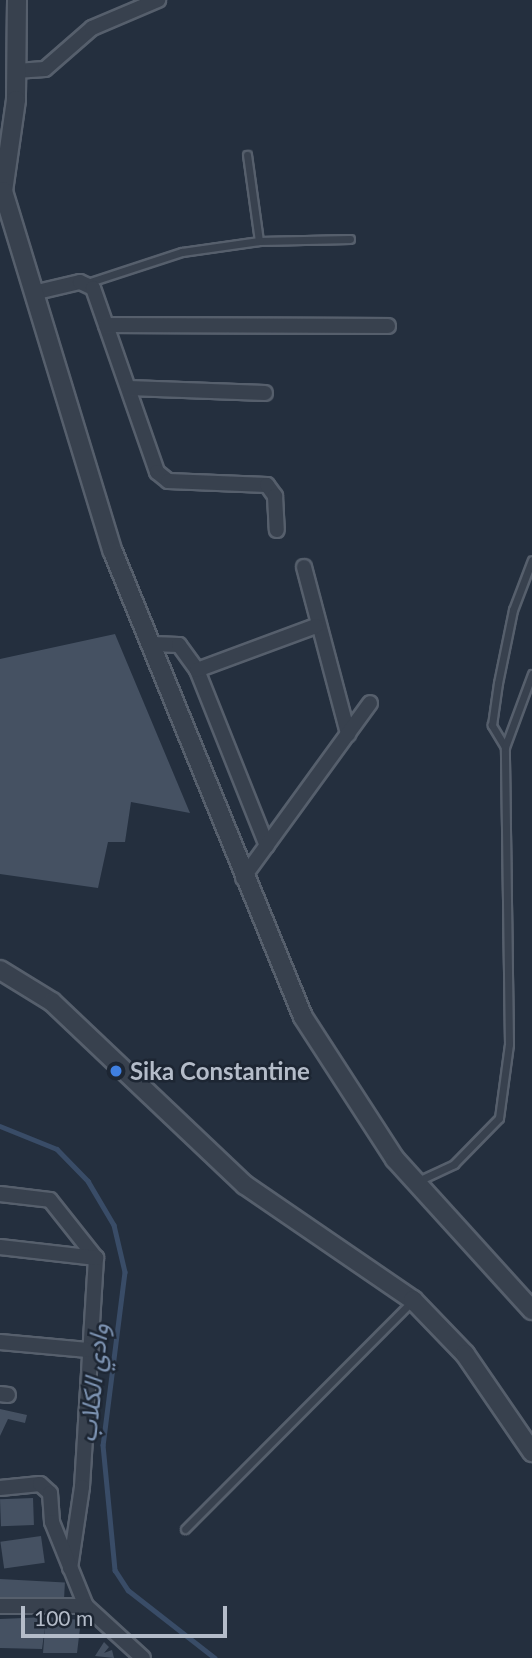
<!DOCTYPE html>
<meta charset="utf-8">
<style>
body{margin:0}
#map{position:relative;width:532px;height:1658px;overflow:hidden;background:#242f3e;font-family:Lato,Vazirmatn,sans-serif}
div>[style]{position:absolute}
.stream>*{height:4.5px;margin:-2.25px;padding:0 2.25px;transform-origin:2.25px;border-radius:2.25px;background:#394c67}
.building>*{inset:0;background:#455162;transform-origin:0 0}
.roads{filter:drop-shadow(2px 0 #565f6c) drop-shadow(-2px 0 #565f6c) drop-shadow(0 2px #565f6c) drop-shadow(0 -2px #565f6c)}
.service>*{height:7px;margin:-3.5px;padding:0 3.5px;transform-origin:3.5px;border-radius:3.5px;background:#38414e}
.minor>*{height:14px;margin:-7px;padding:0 7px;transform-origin:7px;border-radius:7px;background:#38414e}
.tertiary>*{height:18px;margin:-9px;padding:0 9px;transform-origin:9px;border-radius:9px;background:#38414e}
.dots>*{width:19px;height:19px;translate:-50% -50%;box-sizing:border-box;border:4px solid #1d2633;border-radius:50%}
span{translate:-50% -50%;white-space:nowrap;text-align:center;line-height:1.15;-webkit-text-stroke:5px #1d2633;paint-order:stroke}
.poi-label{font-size:24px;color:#b4bcc9;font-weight:700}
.left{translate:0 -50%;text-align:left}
.water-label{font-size:26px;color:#7c92b1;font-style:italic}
.scale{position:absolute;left:21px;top:1606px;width:206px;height:32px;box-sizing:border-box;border:4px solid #b4bcc9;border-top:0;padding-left:9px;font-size:21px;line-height:24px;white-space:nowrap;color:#b4bcc9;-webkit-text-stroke:5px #1d2633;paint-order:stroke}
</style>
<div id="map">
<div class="stream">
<div style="left:0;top:1126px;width:61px;rotate:22deg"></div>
<div style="left:57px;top:1149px;width:45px;rotate:45.9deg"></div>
<div style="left:88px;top:1181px;width:51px;rotate:59.4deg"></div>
<div style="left:114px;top:1225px;width:48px;rotate:76.8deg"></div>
<div style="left:125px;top:1272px;width:174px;rotate:97.2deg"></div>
<div style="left:103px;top:1445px;width:126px;rotate:84.5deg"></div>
<div style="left:115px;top:1570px;width:24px;rotate:57deg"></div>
<div style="left:128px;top:1590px;width:110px;rotate:38deg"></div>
</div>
<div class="building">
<div style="clip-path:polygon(115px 634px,190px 813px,131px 802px,125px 842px,108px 842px,98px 888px,0 874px,0 659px)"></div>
<div style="clip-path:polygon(0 1409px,27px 1415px,25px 1423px,8px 1419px,0 1436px)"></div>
<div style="left:33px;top:1498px;width:27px;height:33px;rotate:88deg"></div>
<div style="left:41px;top:1536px;width:27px;height:41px;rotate:82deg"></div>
<div style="left:0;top:1579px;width:65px;height:27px;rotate:3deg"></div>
<div style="clip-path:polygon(47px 1617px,81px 1620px,77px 1653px,43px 1653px,45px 1627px,42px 1649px,0 1648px,0 1619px)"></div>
<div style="clip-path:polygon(104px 1642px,109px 1647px,104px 1653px,112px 1650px,114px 1658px,95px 1656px)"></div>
</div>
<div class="roads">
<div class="service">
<div style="left:259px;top:241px;width:91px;rotate:-1.3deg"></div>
<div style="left:87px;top:283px;width:100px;rotate:-18.1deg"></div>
<div style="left:182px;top:252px;width:78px;rotate:-8.1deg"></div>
<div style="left:259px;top:241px;width:87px;rotate:-97.9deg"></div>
<div style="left:505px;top:747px;width:26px;rotate:-121deg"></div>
<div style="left:492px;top:725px;width:42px;rotate:-81.9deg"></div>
<div style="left:498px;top:683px;width:75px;rotate:-78.4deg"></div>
<div style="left:513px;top:610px;width:53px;rotate:-69.2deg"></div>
<div style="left:418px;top:1181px;width:40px;rotate:-25deg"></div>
<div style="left:454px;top:1164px;width:64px;rotate:-45.6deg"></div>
<div style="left:499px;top:1118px;width:75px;rotate:-82.3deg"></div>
<div style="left:509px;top:1044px;width:297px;rotate:-90.8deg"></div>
<div style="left:505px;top:747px;width:78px;rotate:-69.7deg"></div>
<div style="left:185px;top:1529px;width:322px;rotate:-45.1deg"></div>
</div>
<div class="minor">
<div style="left:16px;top:71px;width:29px;rotate:-4deg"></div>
<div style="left:45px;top:69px;width:62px;rotate:-41.1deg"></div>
<div style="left:92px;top:28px;width:72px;rotate:-23deg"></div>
<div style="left:33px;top:293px;width:48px;rotate:-13.2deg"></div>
<div style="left:80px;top:282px;width:14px;rotate:25deg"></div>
<div style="left:93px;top:288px;width:195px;rotate:70.8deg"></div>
<div style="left:157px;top:472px;width:14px;rotate:39deg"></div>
<div style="left:168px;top:481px;width:99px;rotate:2.3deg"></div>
<div style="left:267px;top:485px;width:14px;rotate:54deg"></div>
<div style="left:275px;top:496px;width:34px;rotate:87deg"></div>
<div style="left:106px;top:325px;width:282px;rotate:0.2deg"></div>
<div style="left:129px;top:388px;width:136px;rotate:2.1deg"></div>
<div style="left:304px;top:567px;width:173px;rotate:75.2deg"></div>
<div style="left:151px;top:644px;width:28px;rotate:2deg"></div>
<div style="left:179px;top:645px;width:31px;rotate:54deg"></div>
<div style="left:197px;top:670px;width:189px;rotate:68.3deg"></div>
<div style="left:197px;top:670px;width:127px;rotate:-20.3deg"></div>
<div style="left:243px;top:878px;width:216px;rotate:-54deg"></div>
<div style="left:0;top:1194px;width:50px;rotate:6.8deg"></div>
<div style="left:50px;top:1200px;width:74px;rotate:51.6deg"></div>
<div style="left:96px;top:1258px;width:229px;rotate:93.5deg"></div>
<div style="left:82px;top:1487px;width:82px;rotate:98.4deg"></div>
<div style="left:0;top:1247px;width:97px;rotate:6.5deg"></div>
<div style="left:0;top:1342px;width:88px;rotate:5.2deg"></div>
<div style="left:0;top:1394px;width:8px;rotate:7deg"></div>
<div style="left:0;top:1488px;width:40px;rotate:-5.7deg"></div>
<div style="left:40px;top:1484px;width:13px;rotate:42deg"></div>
<div style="left:50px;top:1493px;width:29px;rotate:86deg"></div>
<div style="left:52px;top:1522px;width:91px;rotate:68deg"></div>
<div style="left:86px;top:1606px;width:77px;rotate:42.4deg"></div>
<div style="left:0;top:1606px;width:86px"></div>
</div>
<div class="tertiary">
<div style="left:17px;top:0;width:100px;rotate:90.6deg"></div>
<div style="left:16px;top:100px;width:92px;rotate:98.1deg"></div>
<div style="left:3px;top:191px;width:377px;rotate:73.1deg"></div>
<div style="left:113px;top:552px;width:502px;rotate:67.77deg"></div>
<div style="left:303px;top:1017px;width:169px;rotate:57.1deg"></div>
<div style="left:395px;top:1159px;width:204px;rotate:47.8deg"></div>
<div style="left:0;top:970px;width:61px;rotate:31.6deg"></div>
<div style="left:52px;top:1002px;width:266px;rotate:43.5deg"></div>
<div style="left:245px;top:1185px;width:204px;rotate:34.4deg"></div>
<div style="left:413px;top:1300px;width:75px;rotate:46.1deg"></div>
<div style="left:465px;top:1354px;width:119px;rotate:55.6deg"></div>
</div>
</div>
<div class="dots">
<div style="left:116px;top:1071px;background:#3f7fe0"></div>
</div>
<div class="poi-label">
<span class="left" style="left:130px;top:1071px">Sika Constantine</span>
</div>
<div class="water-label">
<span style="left:93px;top:1383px;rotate:-84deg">وادي الكلاب</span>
</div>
<div class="scale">100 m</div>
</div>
